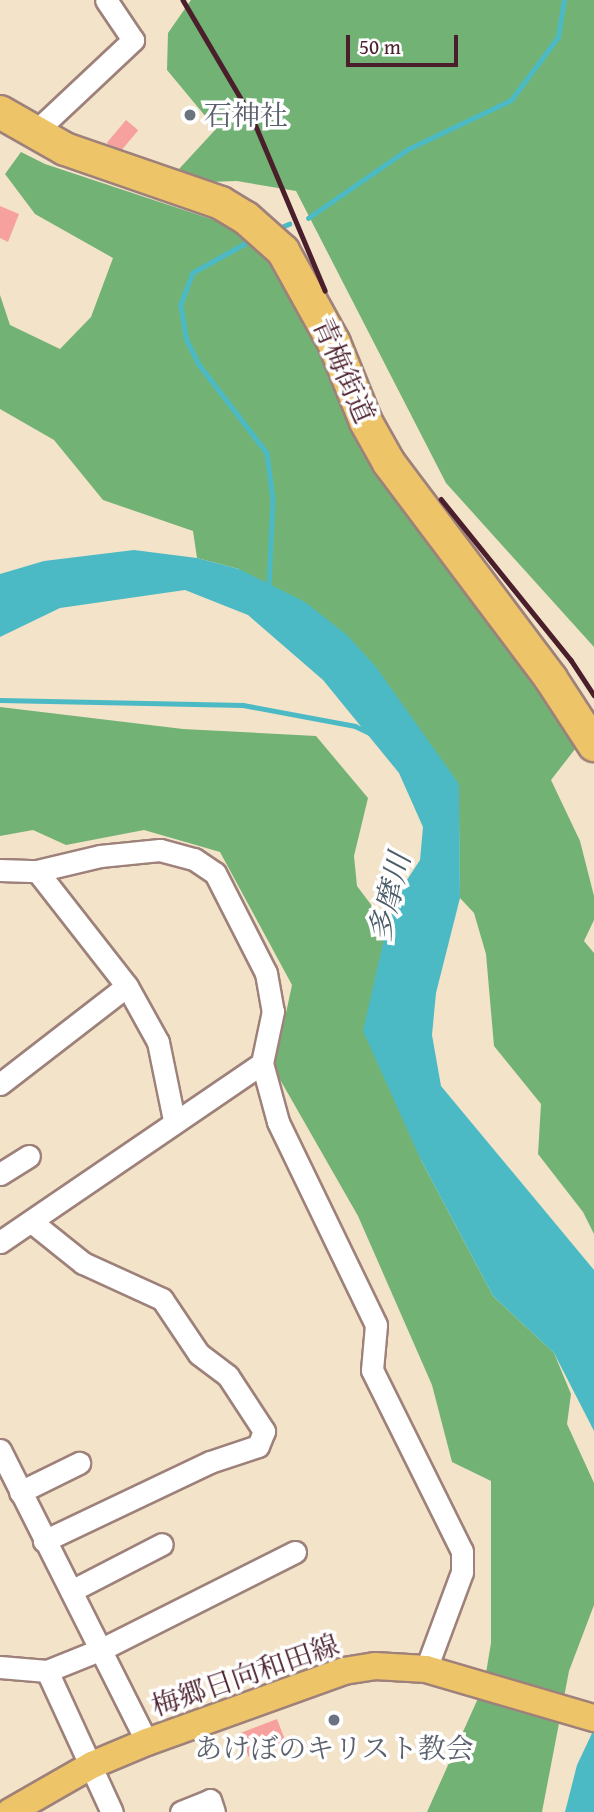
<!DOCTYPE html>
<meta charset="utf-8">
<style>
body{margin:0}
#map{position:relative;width:594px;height:1812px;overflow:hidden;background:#f3e3c9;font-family:"Gentium Book Plus","Noto Serif JP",serif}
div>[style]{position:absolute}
.forest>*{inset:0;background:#72b275}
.water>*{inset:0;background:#4cbac5}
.stream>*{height:4.5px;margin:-2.25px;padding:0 2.25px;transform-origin:2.25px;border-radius:2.25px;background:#4cbac5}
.building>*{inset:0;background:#f6a19e;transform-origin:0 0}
.roads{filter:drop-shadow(2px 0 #9e817a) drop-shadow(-2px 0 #9e817a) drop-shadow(0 2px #9e817a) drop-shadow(0 -2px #9e817a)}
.minor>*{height:21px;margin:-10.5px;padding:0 10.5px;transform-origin:10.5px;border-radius:10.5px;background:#fff}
.major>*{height:26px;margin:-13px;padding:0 13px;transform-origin:13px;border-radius:13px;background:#eec469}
.highway>*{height:32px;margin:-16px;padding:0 16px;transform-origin:16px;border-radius:16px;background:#eec469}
.rail>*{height:4.5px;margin:-2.25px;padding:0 2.25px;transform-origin:2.25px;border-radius:2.25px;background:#4a1f2b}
.dots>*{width:19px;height:19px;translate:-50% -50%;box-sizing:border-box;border:4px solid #fff;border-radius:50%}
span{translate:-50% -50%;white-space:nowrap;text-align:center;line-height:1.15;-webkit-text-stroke:7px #fff;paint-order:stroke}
.worship-label{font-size:28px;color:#5b616d}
.left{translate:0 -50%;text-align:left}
.street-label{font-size:28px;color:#4a1f2b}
.water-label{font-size:30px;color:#4b5d69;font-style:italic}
.scale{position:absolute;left:346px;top:35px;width:112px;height:32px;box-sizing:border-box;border:4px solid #4a1f2b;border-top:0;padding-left:9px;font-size:21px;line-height:24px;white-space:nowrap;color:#4a1f2b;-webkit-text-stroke:5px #fff;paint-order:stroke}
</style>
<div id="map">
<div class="forest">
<div style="clip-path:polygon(191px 0,594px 0,594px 647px,446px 483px,296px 191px,237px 181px,208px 182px,179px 169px,216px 129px,167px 70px,168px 33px)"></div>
<div style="clip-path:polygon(21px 152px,45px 164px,226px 224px,280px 270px,374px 473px,579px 744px,551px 780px,580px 841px,594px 896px,594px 920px,584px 941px,594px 953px,594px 1234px,583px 1212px,538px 1154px,541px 1104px,494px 1046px,486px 954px,474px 913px,460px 898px,459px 818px,239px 569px,197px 558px,193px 531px,103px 500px,54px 440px,0 409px,0 295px,10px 325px,60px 349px,91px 317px,113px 258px,35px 214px,5px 174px)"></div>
<div style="clip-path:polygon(0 707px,183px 729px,316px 736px,368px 798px,354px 856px,357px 886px,387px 926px,381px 964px,421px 1160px,493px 1296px,554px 1353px,571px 1394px,567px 1424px,594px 1483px,594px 1605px,569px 1671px,542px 1812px,427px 1812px,484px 1685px,491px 1643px,491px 1481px,452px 1462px,432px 1385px,358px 1216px,274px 1069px,292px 985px,220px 852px,144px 830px,66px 845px,33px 830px,0 836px)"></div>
</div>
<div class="water">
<div style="clip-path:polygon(134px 550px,197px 558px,239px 569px,305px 602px,347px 635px,376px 667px,459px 784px,460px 898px,436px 993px,432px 1035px,441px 1086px,594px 1270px,594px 1431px,554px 1353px,493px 1296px,421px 1160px,363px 1031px,387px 926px,401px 889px,420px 860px,423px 827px,399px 773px,323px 680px,248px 615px,185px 590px,60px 608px,0 637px,0 574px,44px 561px)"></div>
<div style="clip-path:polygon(594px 1729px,594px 1812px,565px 1812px,577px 1765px)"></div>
</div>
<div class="stream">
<div style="left:308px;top:218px;width:121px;rotate:-34.6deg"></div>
<div style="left:408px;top:149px;width:114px;rotate:-25.4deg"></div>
<div style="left:511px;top:100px;width:79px;rotate:-53.3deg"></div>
<div style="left:558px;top:37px;width:37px;rotate:-81deg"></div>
<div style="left:279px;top:228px;width:11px;rotate:-22deg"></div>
<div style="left:254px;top:239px;width:70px;rotate:150.9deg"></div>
<div style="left:193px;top:273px;width:34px;rotate:111deg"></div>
<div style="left:181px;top:305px;width:33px;rotate:81deg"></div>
<div style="left:186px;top:338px;width:28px;rotate:64deg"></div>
<div style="left:198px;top:363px;width:113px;rotate:52.5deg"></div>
<div style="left:267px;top:453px;width:46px;rotate:82.6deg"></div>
<div style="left:273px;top:499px;width:88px;rotate:92.6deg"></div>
<div style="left:0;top:700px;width:243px;rotate:1.2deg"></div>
<div style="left:243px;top:705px;width:114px;rotate:10.6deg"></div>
<div style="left:355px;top:726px;width:17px;rotate:25deg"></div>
</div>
<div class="building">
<div style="left:126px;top:120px;width:16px;height:30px;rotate:40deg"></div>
<div style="clip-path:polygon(0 206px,19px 214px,8px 242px,0 238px)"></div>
<div style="left:277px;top:1719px;width:25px;height:40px;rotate:69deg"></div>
</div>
<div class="roads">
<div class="minor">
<div style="left:34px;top:133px;width:136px;rotate:-43.2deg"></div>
<div style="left:133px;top:40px;width:48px;rotate:-124deg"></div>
<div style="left:0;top:870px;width:37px;rotate:2deg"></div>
<div style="left:37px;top:871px;width:65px;rotate:-13.4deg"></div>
<div style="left:100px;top:856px;width:60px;rotate:-5.7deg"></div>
<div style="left:160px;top:850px;width:35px;rotate:15deg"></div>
<div style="left:194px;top:859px;width:25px;rotate:34deg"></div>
<div style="left:215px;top:873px;width:112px;rotate:63deg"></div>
<div style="left:266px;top:973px;width:39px;rotate:80deg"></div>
<div style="left:273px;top:1011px;width:53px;rotate:101.9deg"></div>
<div style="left:262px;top:1063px;width:61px;rotate:74.8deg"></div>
<div style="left:278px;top:1122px;width:225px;rotate:64.2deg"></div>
<div style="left:376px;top:1325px;width:45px;rotate:95.1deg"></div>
<div style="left:372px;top:1370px;width:202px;rotate:63.6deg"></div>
<div style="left:462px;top:1551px;width:21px;rotate:90deg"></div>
<div style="left:462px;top:1572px;width:103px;rotate:110.4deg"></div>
<div style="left:37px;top:871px;width:146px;rotate:52deg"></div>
<div style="left:127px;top:986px;width:64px;rotate:61deg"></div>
<div style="left:158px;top:1042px;width:80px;rotate:78.4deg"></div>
<div style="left:0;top:1084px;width:160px;rotate:-37.7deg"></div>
<div style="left:0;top:1174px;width:34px;rotate:-32deg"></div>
<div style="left:33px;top:1223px;width:64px;rotate:38.7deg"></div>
<div style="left:83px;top:1263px;width:87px;rotate:24.5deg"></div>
<div style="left:162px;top:1299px;width:66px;rotate:56.1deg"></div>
<div style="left:199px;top:1354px;width:36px;rotate:37deg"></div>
<div style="left:228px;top:1376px;width:66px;rotate:56.8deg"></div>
<div style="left:264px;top:1431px;width:16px;rotate:112deg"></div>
<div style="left:258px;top:1446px;width:51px;rotate:161.6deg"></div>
<div style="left:210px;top:1462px;width:184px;rotate:154.6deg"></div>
<div style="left:0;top:1242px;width:317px;rotate:-34.3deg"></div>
<div style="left:0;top:1450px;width:327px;rotate:63.3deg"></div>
<div style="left:20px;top:1492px;width:66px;rotate:-26.2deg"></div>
<div style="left:71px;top:1591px;width:102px;rotate:-27.3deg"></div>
<div style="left:0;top:1667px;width:47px;rotate:4.9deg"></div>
<div style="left:47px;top:1671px;width:59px;rotate:-21.8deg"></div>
<div style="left:102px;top:1649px;width:216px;rotate:-26.7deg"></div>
<div style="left:47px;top:1671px;width:155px;rotate:65.3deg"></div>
<div style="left:181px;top:1812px;width:31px;rotate:-22deg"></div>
<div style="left:210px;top:1800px;width:13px;rotate:72deg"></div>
</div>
<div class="major">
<div style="left:10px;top:1812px;width:95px;rotate:-29.8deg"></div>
<div style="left:92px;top:1765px;width:60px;rotate:-22.7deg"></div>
<div style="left:147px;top:1742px;width:209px;rotate:-19.8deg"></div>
<div style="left:344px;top:1671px;width:31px;rotate:-9deg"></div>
<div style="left:375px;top:1666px;width:51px;rotate:3.4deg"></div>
<div style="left:426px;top:1669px;width:175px;rotate:16.3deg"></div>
</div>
<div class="highway">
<div style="left:0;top:112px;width:75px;rotate:29.6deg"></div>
<div style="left:65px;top:149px;width:165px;rotate:19.1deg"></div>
<div style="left:221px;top:203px;width:29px;rotate:31deg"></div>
<div style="left:246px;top:218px;width:50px;rotate:41.7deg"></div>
<div style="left:283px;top:251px;width:105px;rotate:61deg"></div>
<div style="left:334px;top:343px;width:85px;rotate:67.9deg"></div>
<div style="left:366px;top:422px;width:47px;rotate:60.7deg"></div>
<div style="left:389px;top:463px;width:270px;rotate:53.1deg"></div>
<div style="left:551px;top:679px;width:79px;rotate:56.9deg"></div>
</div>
</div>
<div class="rail">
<div style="left:183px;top:0;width:138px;rotate:59.5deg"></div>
<div style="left:253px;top:119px;width:186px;rotate:67.2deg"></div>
<div style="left:441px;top:499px;width:207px;rotate:51.1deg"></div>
<div style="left:571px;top:660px;width:42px;rotate:56.7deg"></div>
</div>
<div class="dots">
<div style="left:190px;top:115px;background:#6b7280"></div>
<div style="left:334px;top:1720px;background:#6b7280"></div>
</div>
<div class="worship-label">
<span class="left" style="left:204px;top:115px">石神社</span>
<span style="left:334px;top:1748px">あけぼのキリスト教会</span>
</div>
<div class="street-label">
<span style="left:344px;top:370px;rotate:66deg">青梅街道</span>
<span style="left:245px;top:1675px;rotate:-19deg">梅郷日向和田線</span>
</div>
<div class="water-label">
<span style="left:389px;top:897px;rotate:-76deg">多摩川</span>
</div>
<div class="scale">50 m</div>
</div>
